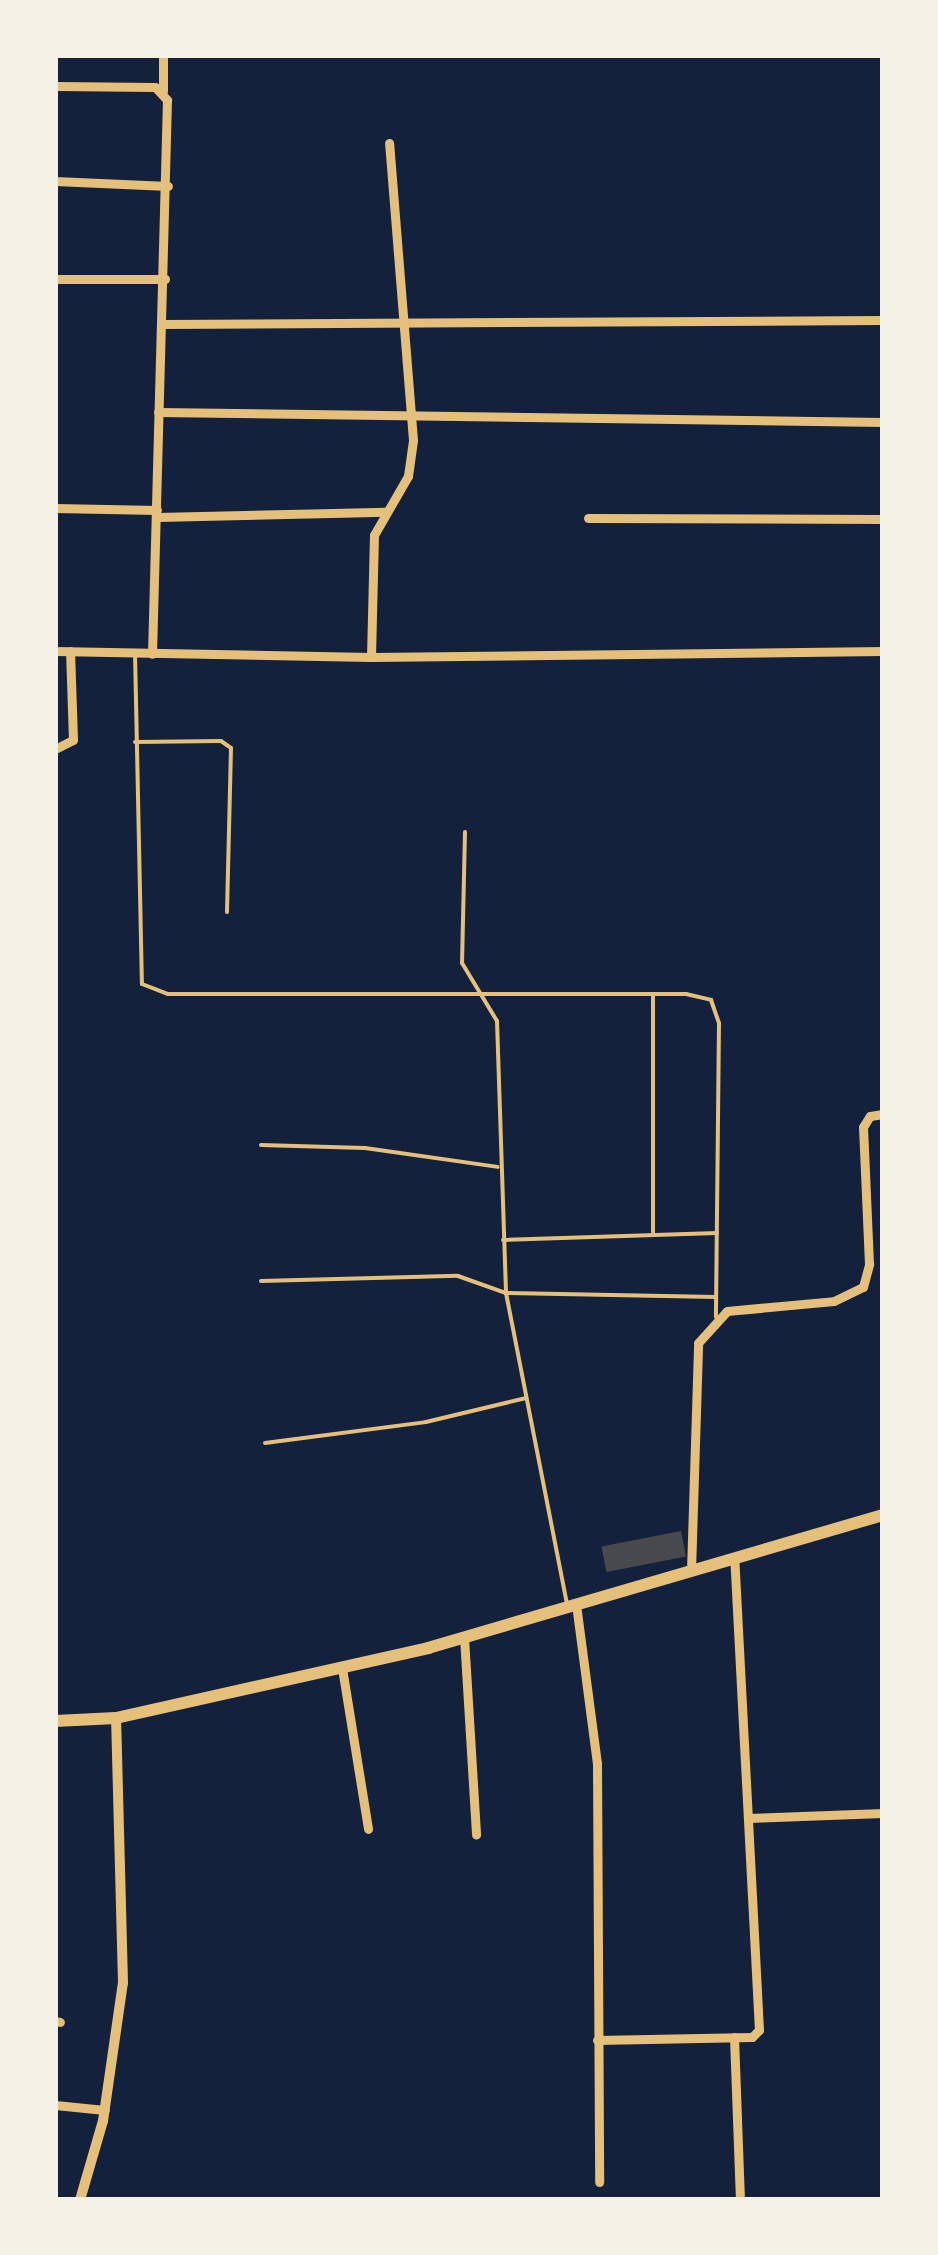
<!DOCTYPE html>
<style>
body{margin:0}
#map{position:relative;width:938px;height:2255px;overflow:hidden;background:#14213d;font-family:Roboto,sans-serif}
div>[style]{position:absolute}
.building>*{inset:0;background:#48494c;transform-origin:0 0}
.service>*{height:4px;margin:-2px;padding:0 2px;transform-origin:2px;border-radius:2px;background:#e5c07b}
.minor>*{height:9px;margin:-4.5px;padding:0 4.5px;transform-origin:4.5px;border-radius:4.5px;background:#e5c07b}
.tertiary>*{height:10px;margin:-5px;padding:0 5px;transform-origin:5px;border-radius:5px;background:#e5c07b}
.primary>*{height:12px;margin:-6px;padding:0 6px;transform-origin:6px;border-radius:6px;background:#e5c07b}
span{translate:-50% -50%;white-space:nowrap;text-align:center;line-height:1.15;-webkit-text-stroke:9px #f6f1e7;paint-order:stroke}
.frame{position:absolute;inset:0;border:58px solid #f6f1e7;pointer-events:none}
</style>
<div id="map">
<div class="building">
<div style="left:681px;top:1531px;width:26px;height:81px;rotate:79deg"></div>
</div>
<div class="service">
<div style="left:135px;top:653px;width:331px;rotate:88.8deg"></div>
<div style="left:142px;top:984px;width:28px;rotate:21deg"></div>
<div style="left:168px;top:994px;width:518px"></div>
<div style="left:686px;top:994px;width:26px;rotate:13deg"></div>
<div style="left:711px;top:1000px;width:24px;rotate:71deg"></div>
<div style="left:719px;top:1023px;width:294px;rotate:90.6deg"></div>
<div style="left:135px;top:742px;width:86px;rotate:-0.7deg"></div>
<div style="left:221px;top:741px;width:12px;rotate:35deg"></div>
<div style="left:231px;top:748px;width:164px;rotate:91.4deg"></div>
<div style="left:465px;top:832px;width:131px;rotate:91.3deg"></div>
<div style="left:462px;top:963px;width:68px;rotate:58.9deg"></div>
<div style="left:497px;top:1021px;width:272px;rotate:88.1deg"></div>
<div style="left:506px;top:1293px;width:317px;rotate:78.9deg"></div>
<div style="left:261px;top:1145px;width:104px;rotate:1.7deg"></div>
<div style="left:365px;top:1148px;width:134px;rotate:8.1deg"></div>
<div style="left:653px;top:1232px;width:238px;rotate:-90deg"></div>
<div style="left:503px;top:1240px;width:214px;rotate:-1.9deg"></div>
<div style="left:261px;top:1281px;width:197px;rotate:-1.5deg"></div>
<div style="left:458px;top:1276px;width:51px;rotate:19.5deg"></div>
<div style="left:506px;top:1293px;width:210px;rotate:1.1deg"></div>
<div style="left:265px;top:1443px;width:162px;rotate:-7.4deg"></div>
<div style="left:426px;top:1422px;width:103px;rotate:-13.5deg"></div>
</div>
<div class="minor">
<div style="left:163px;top:55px;width:36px;rotate:90deg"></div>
<div style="left:55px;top:86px;width:100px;rotate:0.6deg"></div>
<div style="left:155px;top:87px;width:18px;rotate:47deg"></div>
<div style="left:167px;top:100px;width:554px;rotate:91.55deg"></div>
<div style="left:55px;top:181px;width:113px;rotate:2.5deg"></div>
<div style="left:55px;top:279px;width:110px"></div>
<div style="left:161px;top:324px;width:722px;rotate:-0.32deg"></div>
<div style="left:158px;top:412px;width:725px;rotate:0.79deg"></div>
<div style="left:55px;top:508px;width:102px;rotate:1.1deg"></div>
<div style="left:157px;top:517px;width:229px;rotate:-1.3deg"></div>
<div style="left:588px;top:518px;width:295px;rotate:0.2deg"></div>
<div style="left:55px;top:651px;width:316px;rotate:1.1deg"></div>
<div style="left:371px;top:657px;width:512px;rotate:-0.67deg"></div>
<div style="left:371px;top:657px;width:122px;rotate:-88.6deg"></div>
<div style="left:374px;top:535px;width:68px;rotate:-60deg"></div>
<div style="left:408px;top:476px;width:36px;rotate:-82deg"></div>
<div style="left:413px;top:440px;width:298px;rotate:-94.6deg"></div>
<div style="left:55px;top:749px;width:20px;rotate:-27deg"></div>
<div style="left:73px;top:740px;width:89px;rotate:-91.9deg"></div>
<div style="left:691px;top:1571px;width:228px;rotate:-88.2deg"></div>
<div style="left:698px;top:1343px;width:43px;rotate:-47.8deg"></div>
<div style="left:727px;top:1311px;width:107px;rotate:-5.3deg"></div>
<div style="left:834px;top:1301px;width:32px;rotate:-26deg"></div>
<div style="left:863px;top:1287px;width:24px;rotate:-75deg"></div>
<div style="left:869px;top:1264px;width:137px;rotate:-92.5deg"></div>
<div style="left:863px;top:1127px;width:13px;rotate:-58deg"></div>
<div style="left:870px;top:1116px;width:13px;rotate:-9deg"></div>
<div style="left:576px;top:1604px;width:160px;rotate:82.5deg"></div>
<div style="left:597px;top:1763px;width:419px;rotate:89.7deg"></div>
<div style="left:464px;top:1637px;width:198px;rotate:86.5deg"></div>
<div style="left:342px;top:1668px;width:163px;rotate:80.8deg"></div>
<div style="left:748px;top:1818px;width:135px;rotate:-2.1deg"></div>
<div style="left:55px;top:2021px;width:5px;rotate:11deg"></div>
<div style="left:734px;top:2037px;width:163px;rotate:87.9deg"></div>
<div style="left:597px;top:2040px;width:155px;rotate:-1.1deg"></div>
<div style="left:752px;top:2037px;width:10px;rotate:-45deg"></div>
<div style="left:759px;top:2030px;width:473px;rotate:-93deg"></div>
<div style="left:55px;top:2105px;width:50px;rotate:5.7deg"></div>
</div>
<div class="tertiary">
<div style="left:80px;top:2200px;width:82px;rotate:-73.8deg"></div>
<div style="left:103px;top:2121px;width:139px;rotate:-81.8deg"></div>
<div style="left:123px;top:1983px;width:265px;rotate:-91.5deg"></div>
</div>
<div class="primary">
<div style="left:55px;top:1721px;width:61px;rotate:-2.8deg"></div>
<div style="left:116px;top:1718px;width:320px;rotate:-12.6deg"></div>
<div style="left:428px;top:1648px;width:474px;rotate:-16.3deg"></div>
</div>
<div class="frame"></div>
</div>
